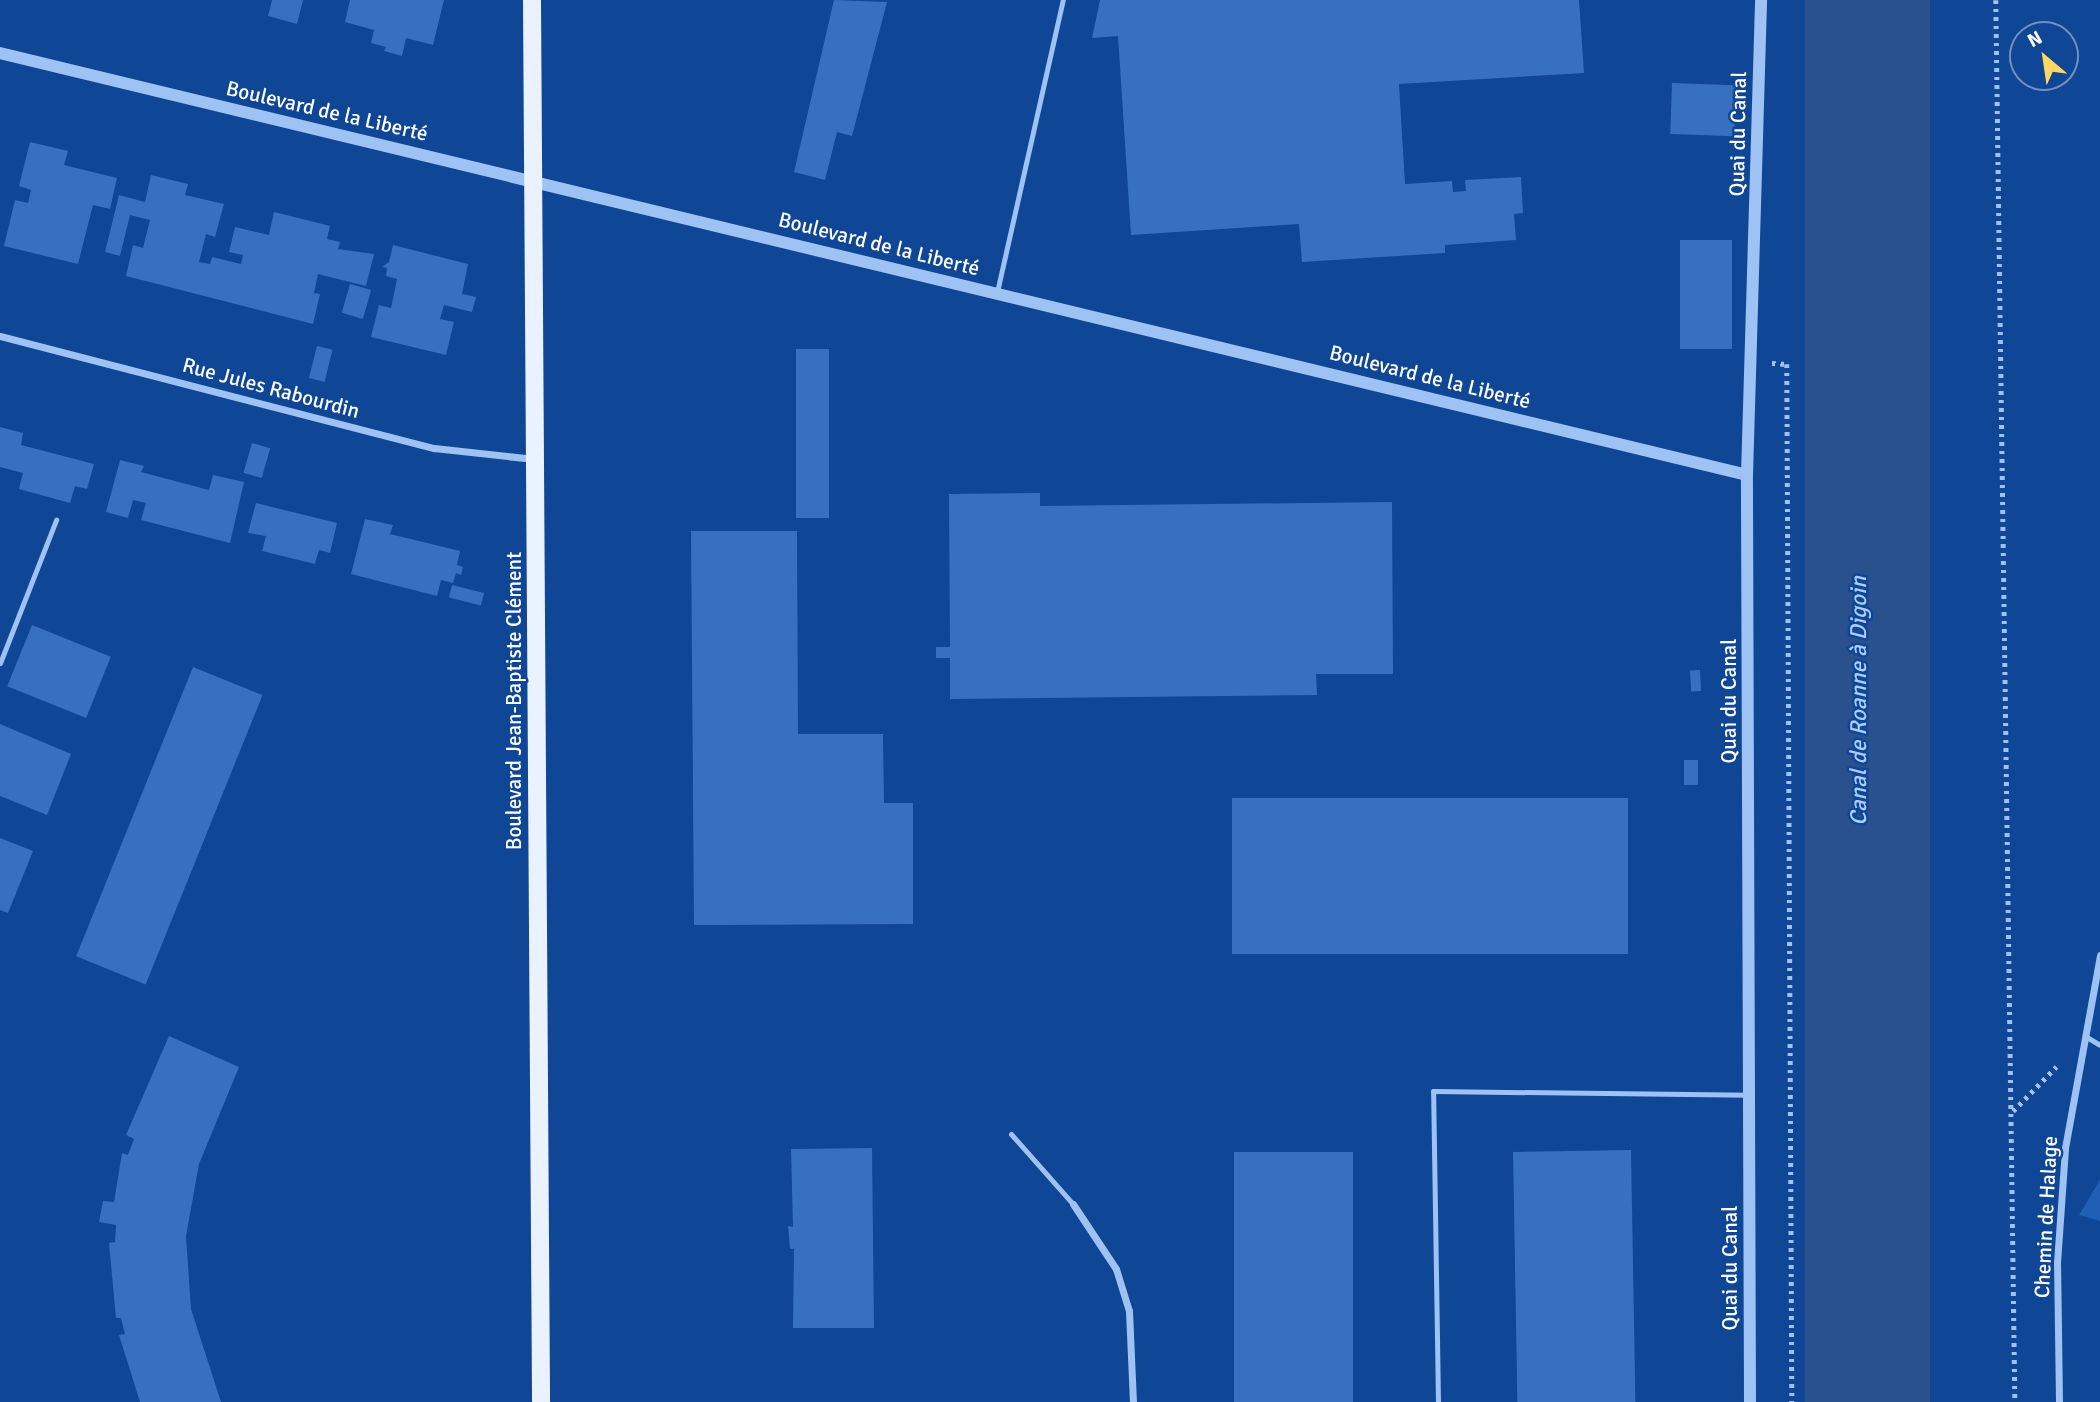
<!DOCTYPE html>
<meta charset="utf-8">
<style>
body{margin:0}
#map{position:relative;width:2100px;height:1402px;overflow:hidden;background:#0f4696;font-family:Signika,sans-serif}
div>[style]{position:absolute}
.green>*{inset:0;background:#215fb6}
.water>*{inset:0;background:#29518d;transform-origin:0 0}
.building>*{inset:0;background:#3770bf;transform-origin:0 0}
.path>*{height:4.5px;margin-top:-2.25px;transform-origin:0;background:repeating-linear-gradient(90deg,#9ec2f4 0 3.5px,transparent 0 8.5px)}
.service>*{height:5px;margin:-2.5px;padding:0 2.5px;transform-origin:2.5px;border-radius:2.5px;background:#9ec2f4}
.minor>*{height:7px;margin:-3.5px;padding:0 3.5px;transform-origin:3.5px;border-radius:3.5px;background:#9ec2f4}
.tertiary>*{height:12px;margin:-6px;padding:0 6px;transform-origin:6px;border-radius:6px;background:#9ec2f4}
.primary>*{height:18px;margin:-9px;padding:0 9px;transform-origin:9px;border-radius:9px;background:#ebf2ff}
span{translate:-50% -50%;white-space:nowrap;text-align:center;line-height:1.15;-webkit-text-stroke:5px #0f4696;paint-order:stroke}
.street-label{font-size:21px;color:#fff}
.water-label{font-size:23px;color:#aacdfb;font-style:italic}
.north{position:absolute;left:2009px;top:21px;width:70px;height:70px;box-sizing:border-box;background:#0f4696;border:2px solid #6f90c0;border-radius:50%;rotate:331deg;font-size:19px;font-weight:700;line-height:28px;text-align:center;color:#fff}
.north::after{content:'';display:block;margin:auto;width:24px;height:32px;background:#ffd761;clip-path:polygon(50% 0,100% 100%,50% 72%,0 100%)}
</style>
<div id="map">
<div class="green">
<div style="clip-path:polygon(2100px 1180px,2100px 1221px,2079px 1215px)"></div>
</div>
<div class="water">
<div style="left:1805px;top:0;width:125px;height:1402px"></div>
</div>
<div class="building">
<div style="clip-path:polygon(272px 0,303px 0,297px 24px,268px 16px)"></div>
<div style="clip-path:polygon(350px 0,444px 0,433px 45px,406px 38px,402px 56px,384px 51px,386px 47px,371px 43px,374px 30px,345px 22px)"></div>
<div style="clip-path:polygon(834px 0,887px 2px,852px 136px,837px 132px,825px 180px,794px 172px)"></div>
<div style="clip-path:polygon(1100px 0,1579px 0,1584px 73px,1399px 84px,1405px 184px,1452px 181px,1453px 192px,1466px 191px,1465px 180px,1521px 177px,1523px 213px,1514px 214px,1516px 240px,1445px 245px,1445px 253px,1302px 262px,1299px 224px,1131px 235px,1118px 36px,1092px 38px)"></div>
<div style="left:1672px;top:83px;width:64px;height:51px;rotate:2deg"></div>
<div style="clip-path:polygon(30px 142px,68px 151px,64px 165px,117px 178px,110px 209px,93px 205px,78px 264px,4px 246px,15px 200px,28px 203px,31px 190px,19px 186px)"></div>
<div style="clip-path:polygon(151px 175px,188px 184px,185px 195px,224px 204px,215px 237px,206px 234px,199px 262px,210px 264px,212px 257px,241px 264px,243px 255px,229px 252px,235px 227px,269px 235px,274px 212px,330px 226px,327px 239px,340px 242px,338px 249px,374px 254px,366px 286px,318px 274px,314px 293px,320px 294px,313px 324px,126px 276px,133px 245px,143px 248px,150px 220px,130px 215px,120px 256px,105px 252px,119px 195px,145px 202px)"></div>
<div style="left:1680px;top:240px;width:52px;height:109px"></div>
<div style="clip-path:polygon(393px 245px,468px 264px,462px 294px,476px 297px,472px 312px,444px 305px,440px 319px,454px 322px,446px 355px,371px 337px,379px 305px,391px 308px,397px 279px,386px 276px,387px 268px,382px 267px,389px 262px)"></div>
<div style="left:350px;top:284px;width:22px;height:30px;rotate:16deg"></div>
<div style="left:317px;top:346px;width:16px;height:33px;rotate:14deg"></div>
<div style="left:796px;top:349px;width:33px;height:169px"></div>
<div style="clip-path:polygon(0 427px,23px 433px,21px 445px,94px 464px,87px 489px,75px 486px,70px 503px,19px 489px,23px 473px,0 467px)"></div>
<div style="left:252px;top:443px;width:19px;height:31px;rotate:16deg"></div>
<div style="clip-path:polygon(120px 460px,144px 466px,141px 472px,209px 490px,213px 475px,244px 482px,230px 543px,141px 520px,146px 503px,133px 500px,128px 518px,106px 512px)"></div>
<div style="clip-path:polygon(1040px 493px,1040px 506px,1392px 502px,1393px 674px,1316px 674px,1317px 695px,950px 699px,950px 658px,936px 658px,936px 647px,950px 647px,949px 494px)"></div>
<div style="clip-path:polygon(256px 503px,337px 523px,330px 553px,319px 550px,315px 564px,262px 551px,266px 536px,248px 533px)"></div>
<div style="clip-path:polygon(365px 519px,393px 525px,390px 534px,460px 551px,457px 565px,463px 567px,461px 575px,456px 573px,453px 583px,441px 580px,437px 596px,351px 574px)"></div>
<div style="clip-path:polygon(691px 531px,797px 531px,798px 734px,883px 734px,884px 803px,913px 803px,913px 924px,694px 925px)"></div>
<div style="left:452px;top:585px;width:33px;height:13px;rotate:14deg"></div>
<div style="left:32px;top:625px;width:85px;height:66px;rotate:22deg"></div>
<div style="left:193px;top:667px;width:75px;height:312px;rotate:22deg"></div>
<div style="left:1700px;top:670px;width:21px;height:10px;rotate:87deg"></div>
<div style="clip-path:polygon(0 724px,71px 754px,47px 815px,0 796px)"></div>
<div style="left:1698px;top:760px;width:25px;height:14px;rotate:90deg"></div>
<div style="left:1628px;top:798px;width:156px;height:396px;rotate:90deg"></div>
<div style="clip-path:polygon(0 838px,33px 851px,8px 913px,0 910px)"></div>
<div style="clip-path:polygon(169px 1036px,239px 1067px,199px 1164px,186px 1236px,191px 1309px,221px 1402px,140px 1402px,119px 1335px,125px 1334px,121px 1318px,116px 1318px,109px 1243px,115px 1242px,116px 1225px,99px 1222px,103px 1201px,114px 1202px,122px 1153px,128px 1155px,134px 1139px,126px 1135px)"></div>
<div style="clip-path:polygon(872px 1148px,874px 1328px,793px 1328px,794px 1249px,790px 1249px,788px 1226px,793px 1227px,791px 1149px)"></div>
<div style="left:1631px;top:1150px;width:252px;height:118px;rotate:89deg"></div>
<div style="left:1353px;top:1152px;width:250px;height:119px;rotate:90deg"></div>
</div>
<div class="path">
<div style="left:1996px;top:0;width:1402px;rotate:89.22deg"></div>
<div style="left:1772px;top:363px;width:15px;rotate:4deg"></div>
<div style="left:1787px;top:364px;width:1038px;rotate:89.72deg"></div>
<div style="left:2013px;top:1111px;width:62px;rotate:-45.7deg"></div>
</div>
<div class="service">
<div style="left:997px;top:292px;width:299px;rotate:-77.3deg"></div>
<div style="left:0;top:663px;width:154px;rotate:-68.6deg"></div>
<div style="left:2085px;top:1036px;width:17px;rotate:31deg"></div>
<div style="left:1011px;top:1134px;width:94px;rotate:48.5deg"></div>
<div style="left:1438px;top:1402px;width:311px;rotate:-90.9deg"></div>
<div style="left:1433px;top:1091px;width:316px;rotate:0.7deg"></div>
</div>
<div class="minor">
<div style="left:0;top:336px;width:448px;rotate:14.5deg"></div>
<div style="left:434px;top:448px;width:101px;rotate:6.3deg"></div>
<div style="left:1073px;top:1204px;width:78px;rotate:56.5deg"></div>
<div style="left:1116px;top:1269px;width:44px;rotate:72.8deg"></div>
<div style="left:1129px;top:1311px;width:91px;rotate:87.5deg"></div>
<div style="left:2059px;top:1402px;width:139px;rotate:-90.8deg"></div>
<div style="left:2057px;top:1263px;width:115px;rotate:-86deg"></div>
<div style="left:2065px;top:1148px;width:196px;rotate:-79.7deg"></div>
</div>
<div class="tertiary">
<div style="left:0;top:53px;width:1797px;rotate:13.58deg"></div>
<div style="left:1750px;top:1402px;width:927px;rotate:-90.19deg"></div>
<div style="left:1747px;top:475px;width:475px;rotate:-88.3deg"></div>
</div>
<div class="primary">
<div style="left:532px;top:0;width:1402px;rotate:89.63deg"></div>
</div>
<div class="street-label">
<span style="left:327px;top:111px;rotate:13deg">Boulevard de la Liberté</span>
<span style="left:1738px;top:134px;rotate:-89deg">Quai du Canal</span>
<span style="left:879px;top:244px;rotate:14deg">Boulevard de la Liberté</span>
<span style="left:1430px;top:377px;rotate:14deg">Boulevard de la Liberté</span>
<span style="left:271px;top:388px;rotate:15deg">Rue Jules Rabourdin</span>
<span style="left:514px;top:701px;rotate:-90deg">Boulevard Jean-Baptiste Clément</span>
<span style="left:1729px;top:701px;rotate:-90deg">Quai du Canal</span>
<span style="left:2046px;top:1217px;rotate:-87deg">Chemin de Halage</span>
<span style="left:1730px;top:1268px;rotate:-90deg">Quai du Canal</span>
</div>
<div class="water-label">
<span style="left:1859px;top:701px;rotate:-90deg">Canal de Roanne à Digoin</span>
</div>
<div class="north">N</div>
</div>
